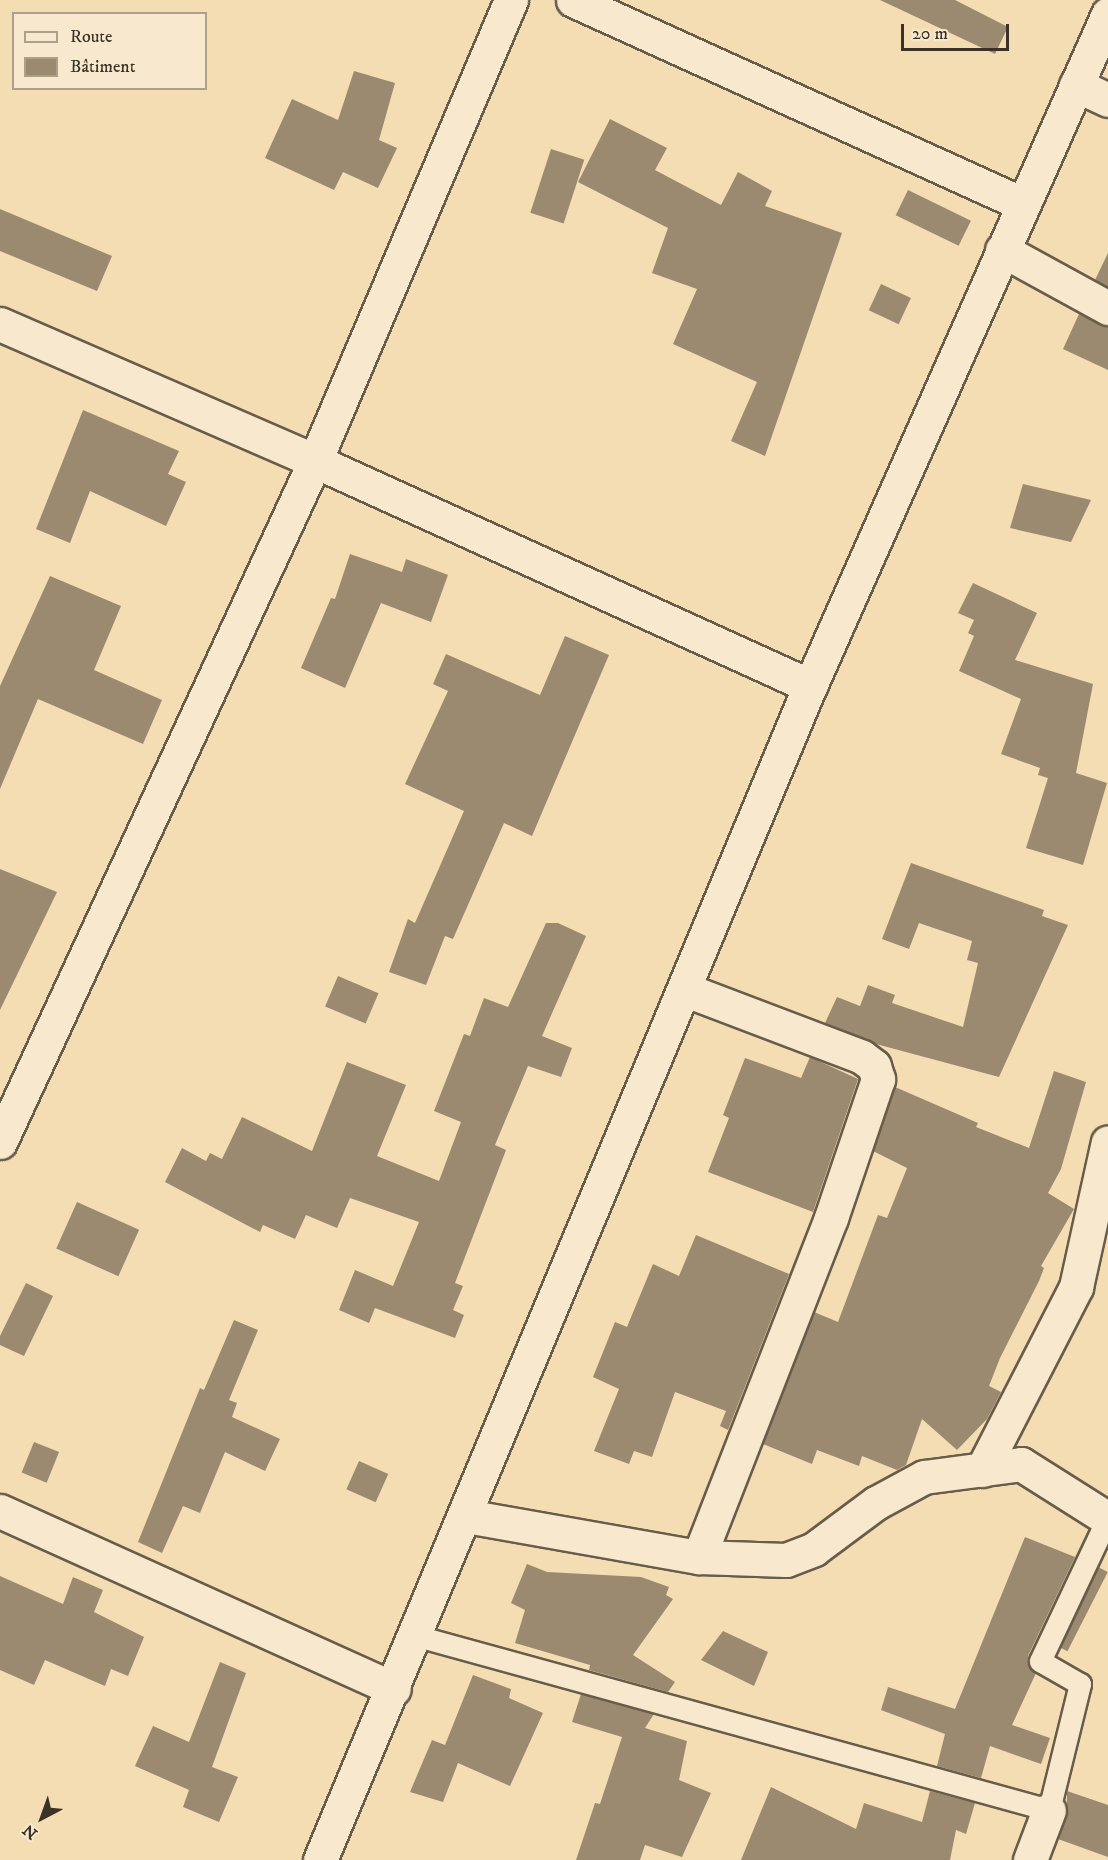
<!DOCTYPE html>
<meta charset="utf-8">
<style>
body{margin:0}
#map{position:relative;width:1108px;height:1860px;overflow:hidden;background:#f4dcb3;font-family:"IM FELL DW Pica",serif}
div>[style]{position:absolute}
.building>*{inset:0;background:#9b8a70;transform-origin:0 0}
.roads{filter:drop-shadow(2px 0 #685c4a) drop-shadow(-2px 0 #685c4a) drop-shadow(0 2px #685c4a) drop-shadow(0 -2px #685c4a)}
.lane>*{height:21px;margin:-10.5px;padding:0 10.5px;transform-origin:10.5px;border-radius:10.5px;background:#f8e8ce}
.street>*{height:33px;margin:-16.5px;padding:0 16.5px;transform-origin:16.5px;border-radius:16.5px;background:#f8e8ce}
span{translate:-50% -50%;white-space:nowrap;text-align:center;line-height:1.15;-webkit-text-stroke:4.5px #f8e8ce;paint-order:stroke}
.legend{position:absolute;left:12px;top:12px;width:195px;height:78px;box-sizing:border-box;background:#f8e8ce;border:2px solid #ac9f8b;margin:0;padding:8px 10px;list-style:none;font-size:18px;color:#3a3127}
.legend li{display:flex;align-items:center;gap:12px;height:30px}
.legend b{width:30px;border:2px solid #ac9f8b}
.north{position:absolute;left:12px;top:1788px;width:60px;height:60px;-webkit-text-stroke:4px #f8e8ce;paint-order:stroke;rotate:221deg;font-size:16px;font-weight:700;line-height:24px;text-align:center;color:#3a3127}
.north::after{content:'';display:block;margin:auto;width:21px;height:27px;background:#3a3127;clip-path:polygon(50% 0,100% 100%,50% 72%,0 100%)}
.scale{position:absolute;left:901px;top:24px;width:108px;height:27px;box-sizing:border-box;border:3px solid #3a3127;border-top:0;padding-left:8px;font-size:18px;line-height:21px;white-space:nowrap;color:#3a3127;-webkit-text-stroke:4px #f8e8ce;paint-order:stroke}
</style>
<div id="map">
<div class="building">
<div style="clip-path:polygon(880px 0,955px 0,1008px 27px,995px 54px)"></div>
<div style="clip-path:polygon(354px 71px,395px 83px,379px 140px,397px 148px,378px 188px,343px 172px,334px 190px,265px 158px,292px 99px,338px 120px)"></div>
<div style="clip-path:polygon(610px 119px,667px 148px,655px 170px,721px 205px,738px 172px,772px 191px,765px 206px,842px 233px,765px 456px,731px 441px,757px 382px,673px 344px,697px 289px,652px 273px,668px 228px,578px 182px)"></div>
<div style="left:551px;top:149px;width:35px;height:67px;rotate:18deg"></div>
<div style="left:908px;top:190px;width:70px;height:28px;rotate:26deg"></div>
<div style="clip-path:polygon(0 209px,112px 256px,97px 291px,0 251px)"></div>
<div style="clip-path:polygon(1108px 253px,1108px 287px,1095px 280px)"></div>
<div style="left:881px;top:284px;width:33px;height:29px;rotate:25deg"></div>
<div style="clip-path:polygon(1079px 314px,1108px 327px,1108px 370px,1063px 349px)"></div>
<div style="clip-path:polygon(83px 410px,179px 451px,168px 474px,186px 482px,166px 526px,90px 491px,70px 543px,36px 529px)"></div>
<div style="clip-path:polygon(1023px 484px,1091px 500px,1071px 542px,1010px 528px)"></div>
<div style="clip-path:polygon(350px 554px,402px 572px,406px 559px,448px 575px,431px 622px,381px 603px,345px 688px,301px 668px,331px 598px,335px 599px)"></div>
<div style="clip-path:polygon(50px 576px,121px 606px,94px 670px,162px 700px,143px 744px,38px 699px,0 789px,0 686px)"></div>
<div style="clip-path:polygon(973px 583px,1037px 613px,1015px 660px,1093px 684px,1076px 773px,1107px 783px,1083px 865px,1026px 848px,1048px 778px,1038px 775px,1040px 768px,1001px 754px,1021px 699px,959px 671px,974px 636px,968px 633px,974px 620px,958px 613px)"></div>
<div style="clip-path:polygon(565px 636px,609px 655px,532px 836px,504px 823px,453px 939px,445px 936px,426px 985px,389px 972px,408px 919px,415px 923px,464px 811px,405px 784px,448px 691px,433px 684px,446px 654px,540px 695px)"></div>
<div style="clip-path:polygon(911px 863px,1044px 910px,1042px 916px,1068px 925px,999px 1077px,876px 1044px,825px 1023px,837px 997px,860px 1006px,868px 985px,895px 995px,892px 1003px,963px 1027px,978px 963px,967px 960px,972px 941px,919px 923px,909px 949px,882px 939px)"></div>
<div style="clip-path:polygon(0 869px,57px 892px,0 1010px)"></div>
<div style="clip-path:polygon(546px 923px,558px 923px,586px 936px,542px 1036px,572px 1048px,561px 1077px,528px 1066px,495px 1145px,506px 1150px,455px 1283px,463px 1286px,453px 1310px,464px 1315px,455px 1338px,375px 1308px,369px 1323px,339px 1310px,355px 1270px,393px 1286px,419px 1222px,350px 1198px,337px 1228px,306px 1215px,295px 1239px,263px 1225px,260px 1232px,165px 1182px,182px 1148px,206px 1161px,210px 1153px,222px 1159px,242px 1117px,312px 1151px,347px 1062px,406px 1085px,377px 1156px,439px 1181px,461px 1122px,434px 1111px,464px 1034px,470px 1036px,484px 998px,508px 1007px)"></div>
<div style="left:338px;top:976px;width:44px;height:33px;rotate:23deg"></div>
<div style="clip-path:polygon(810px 1057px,858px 1079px,813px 1212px,708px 1172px,729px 1118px,723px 1115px,745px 1058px,801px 1078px)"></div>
<div style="clip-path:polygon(1054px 1071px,1086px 1082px,1061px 1169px,1048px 1193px,1074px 1209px,1041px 1266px,1044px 1268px,1039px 1281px,1000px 1358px,989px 1386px,1001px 1392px,987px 1419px,957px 1450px,922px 1419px,906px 1465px,897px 1470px,862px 1456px,859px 1466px,817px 1450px,812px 1464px,763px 1444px,814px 1312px,838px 1322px,878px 1215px,887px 1218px,907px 1168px,873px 1151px,895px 1087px,978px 1123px,976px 1127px,1029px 1148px)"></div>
<div style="left:77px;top:1202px;width:68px;height:51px;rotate:24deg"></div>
<div style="clip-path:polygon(696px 1235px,789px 1274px,728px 1430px,720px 1426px,726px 1411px,675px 1392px,652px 1457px,634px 1451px,629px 1464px,594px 1451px,619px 1389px,593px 1377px,615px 1322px,627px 1327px,653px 1264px,679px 1276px)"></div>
<div style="clip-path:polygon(26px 1283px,53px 1296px,24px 1356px,0 1345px,0 1336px)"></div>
<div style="clip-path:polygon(234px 1320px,258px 1330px,229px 1400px,237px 1403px,232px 1417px,280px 1439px,265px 1471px,225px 1452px,200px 1513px,183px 1506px,162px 1553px,138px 1542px,200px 1388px,204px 1390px)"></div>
<div style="left:34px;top:1442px;width:27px;height:33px;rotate:22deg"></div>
<div style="left:359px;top:1461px;width:32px;height:31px;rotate:24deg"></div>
<div style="clip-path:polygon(1025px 1537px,1075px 1557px,1028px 1656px,1029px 1667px,1036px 1673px,1012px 1725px,1050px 1738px,1041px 1764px,990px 1746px,981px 1778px,937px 1766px,945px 1734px,881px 1710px,888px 1687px,955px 1709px)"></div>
<div style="clip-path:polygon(527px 1564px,547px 1572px,641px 1577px,669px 1587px,666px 1595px,673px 1599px,633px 1655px,675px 1682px,668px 1692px,589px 1670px,590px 1665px,515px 1643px,525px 1610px,511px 1603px)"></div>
<div style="left:1098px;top:1567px;width:11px;height:89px;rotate:27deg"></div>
<div style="clip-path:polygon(0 1576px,63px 1604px,73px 1577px,103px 1590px,94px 1612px,144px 1637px,128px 1676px,111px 1669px,105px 1686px,45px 1660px,34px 1685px,0 1670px)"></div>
<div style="clip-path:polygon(723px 1631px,768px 1652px,754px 1686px,701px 1660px)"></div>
<div style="clip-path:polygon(220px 1662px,246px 1673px,212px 1767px,238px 1777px,219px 1822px,183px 1807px,189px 1790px,135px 1766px,153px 1726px,189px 1742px)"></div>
<div style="clip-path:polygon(473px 1675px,511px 1689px,509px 1698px,543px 1713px,510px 1786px,458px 1763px,443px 1802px,410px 1792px,432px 1740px,445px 1745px)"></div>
<div style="clip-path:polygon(581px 1694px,654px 1714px,645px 1728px,687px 1741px,679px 1780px,711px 1793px,682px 1857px,645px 1845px,640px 1860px,576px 1860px,595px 1803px,600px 1804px,622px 1737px,572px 1722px)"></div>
<div style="clip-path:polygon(771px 1787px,856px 1829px,864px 1803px,922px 1822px,930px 1791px,975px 1803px,966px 1834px,956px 1830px,950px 1860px,741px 1860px)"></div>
<div style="clip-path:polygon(1067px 1791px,1108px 1805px,1108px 1857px,1058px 1839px,1067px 1816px)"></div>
</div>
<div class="roads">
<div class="lane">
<div style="left:417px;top:1636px;width:656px;rotate:15.39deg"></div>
<div style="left:1049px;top:1810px;width:130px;rotate:-76.2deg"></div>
<div style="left:1080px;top:1684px;width:46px;rotate:-150.1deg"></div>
<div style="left:1040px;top:1661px;width:157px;rotate:-64.7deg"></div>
</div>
<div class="street">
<div style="left:573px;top:0;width:492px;rotate:24.4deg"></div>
<div style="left:1076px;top:85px;width:35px;rotate:25deg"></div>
<div style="left:1002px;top:250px;width:121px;rotate:28.7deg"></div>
<div style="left:0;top:324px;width:344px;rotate:23.5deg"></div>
<div style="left:315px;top:461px;width:544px;rotate:24.44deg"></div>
<div style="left:686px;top:990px;width:188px;rotate:20.8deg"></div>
<div style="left:862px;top:1057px;width:15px;rotate:37deg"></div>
<div style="left:874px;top:1066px;width:14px;rotate:73deg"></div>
<div style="left:878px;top:1079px;width:147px;rotate:108.7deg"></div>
<div style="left:831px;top:1218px;width:364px;rotate:111.3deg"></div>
<div style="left:0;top:1142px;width:750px;rotate:-65.18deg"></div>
<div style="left:315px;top:461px;width:501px;rotate:-66.97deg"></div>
<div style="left:982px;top:1470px;width:206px;rotate:-62.8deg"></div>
<div style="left:1076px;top:1287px;width:148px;rotate:-77.6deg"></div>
<div style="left:0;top:1511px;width:432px;rotate:24.3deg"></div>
<div style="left:466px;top:1516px;width:237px;rotate:10deg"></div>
<div style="left:699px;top:1557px;width:87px;rotate:2deg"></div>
<div style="left:786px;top:1560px;width:30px;rotate:-21deg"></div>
<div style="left:814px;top:1549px;width:77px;rotate:-36.6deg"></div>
<div style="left:876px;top:1503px;width:55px;rotate:-28.4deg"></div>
<div style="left:924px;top:1477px;width:98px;rotate:-7.6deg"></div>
<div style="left:1021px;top:1464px;width:103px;rotate:32.3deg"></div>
<div style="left:320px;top:1860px;width:1272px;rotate:-67.35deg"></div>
<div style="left:810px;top:686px;width:735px;rotate:-66.08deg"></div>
<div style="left:1030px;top:1860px;width:53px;rotate:-69.2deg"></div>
</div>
</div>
<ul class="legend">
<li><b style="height:8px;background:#f8e8ce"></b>Route</li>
<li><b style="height:16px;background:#9b8a70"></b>Bâtiment</li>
</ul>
<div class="north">N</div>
<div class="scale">20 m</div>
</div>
